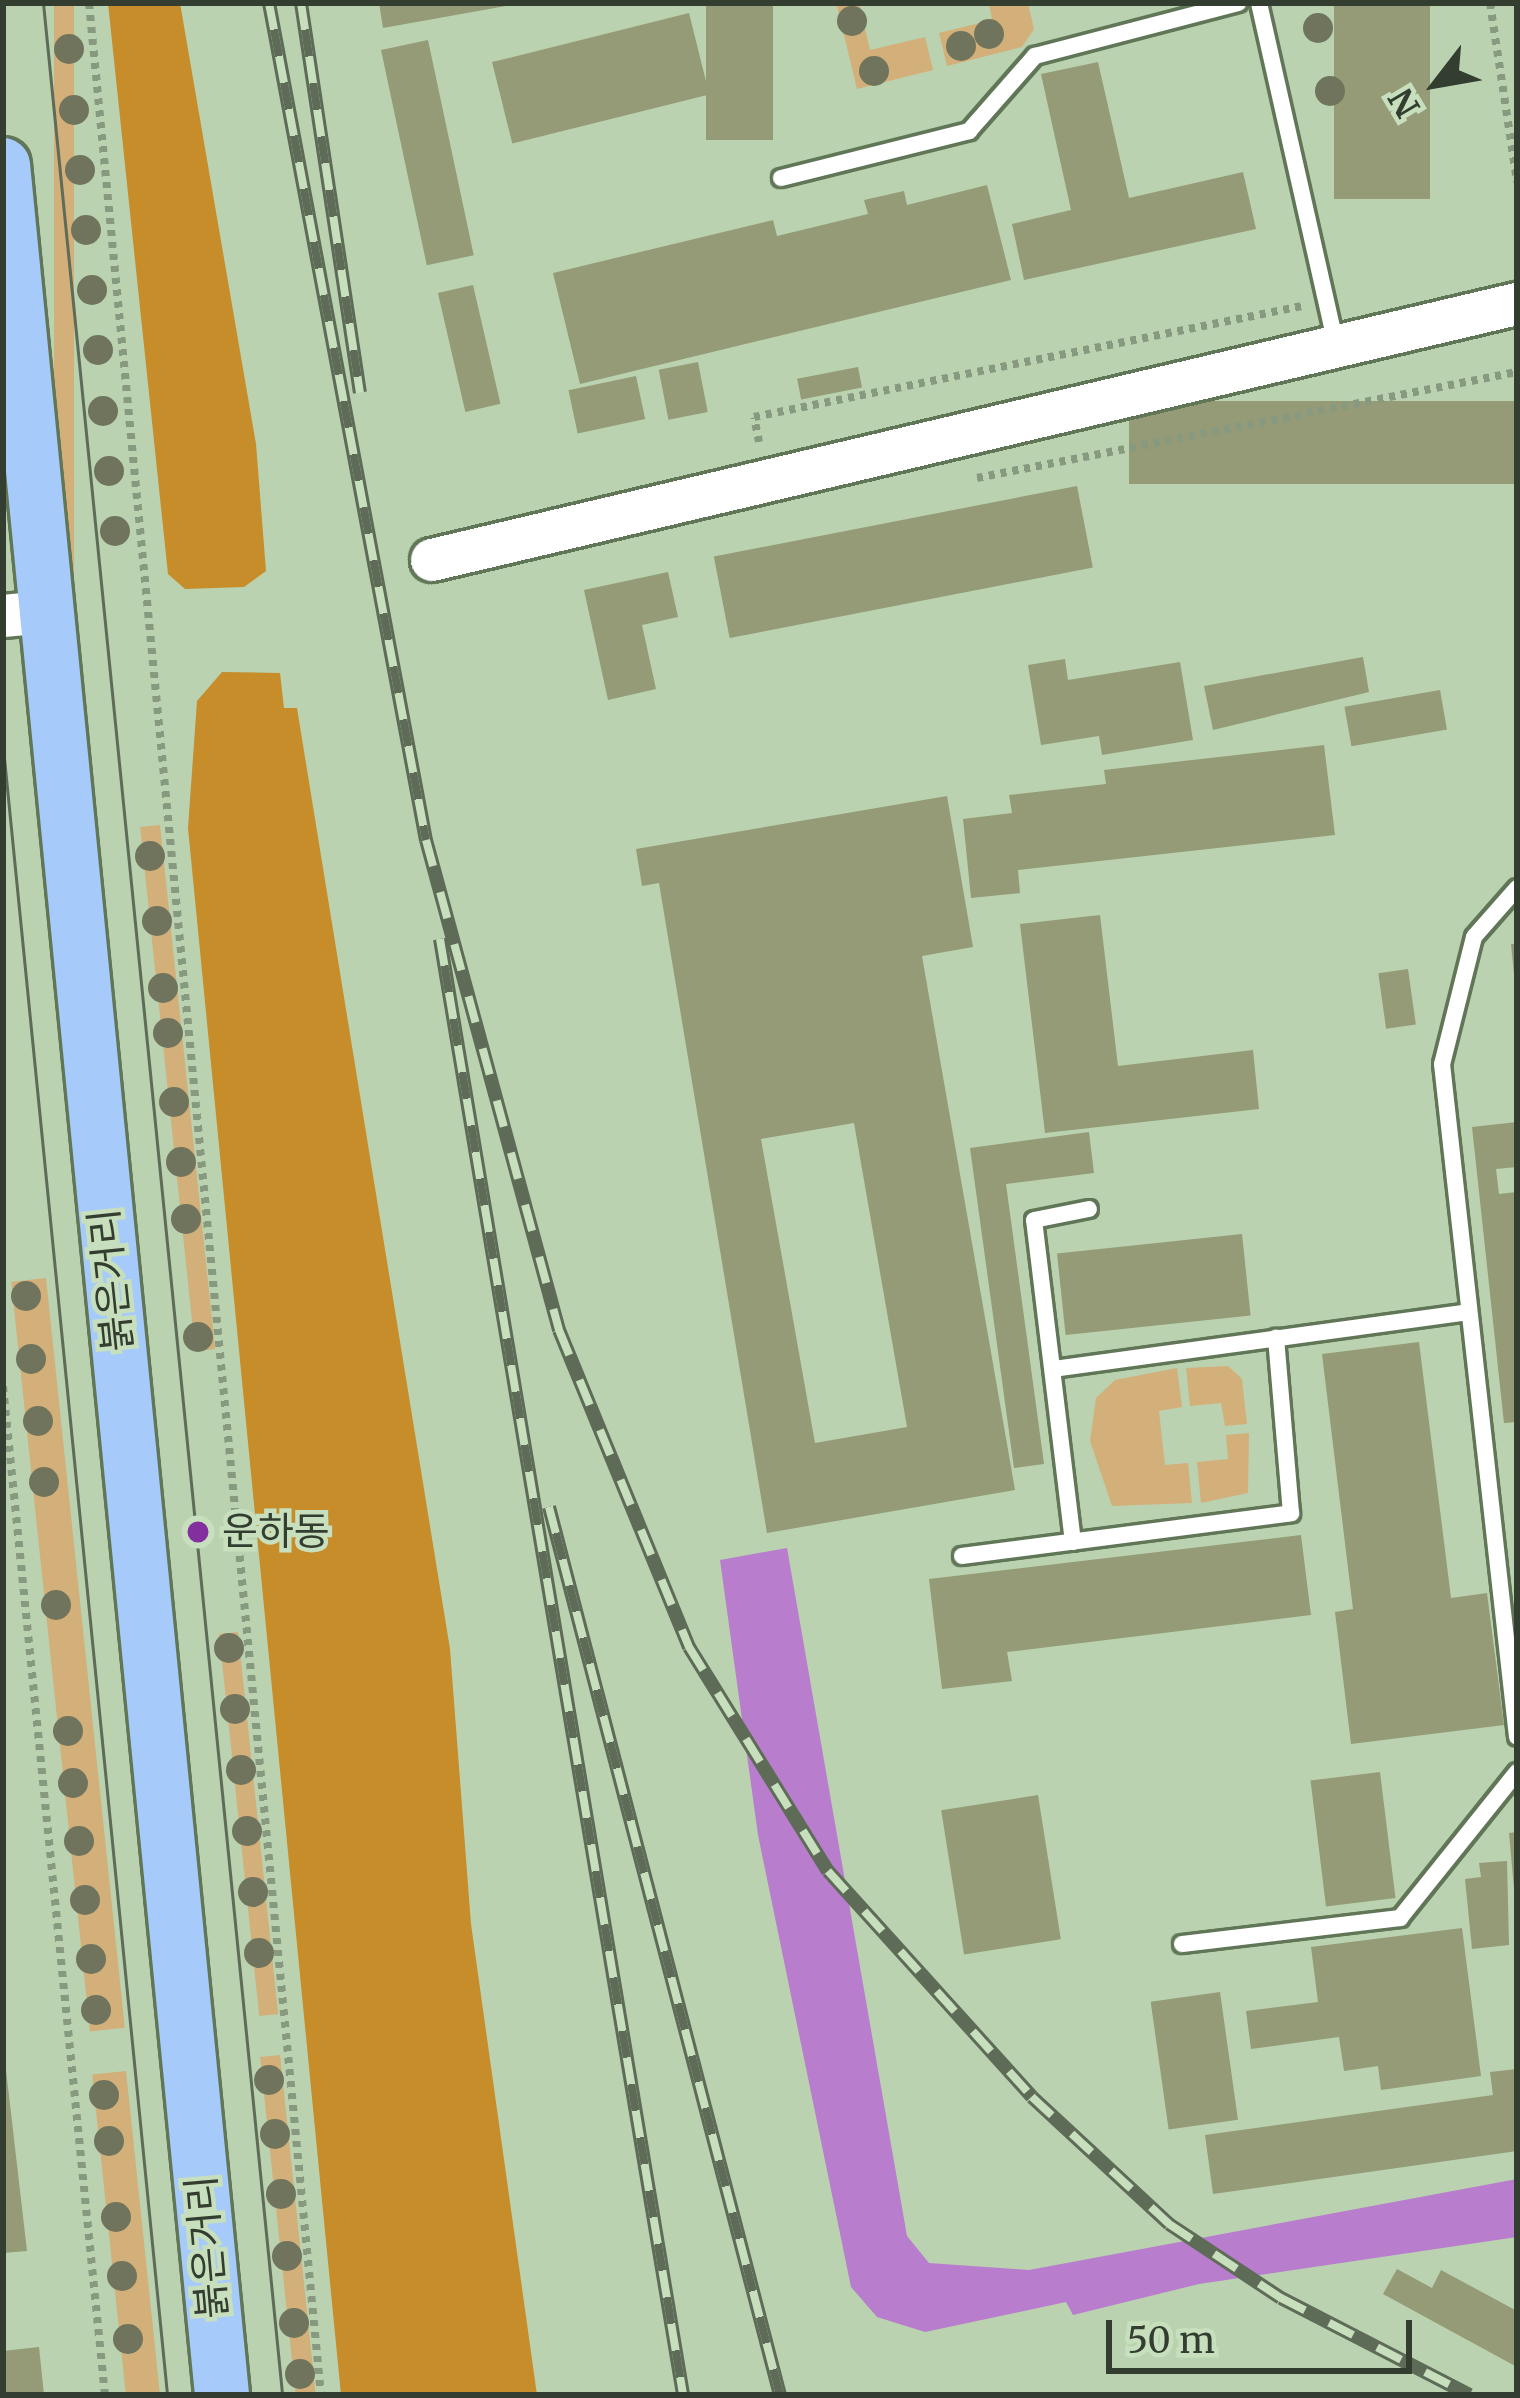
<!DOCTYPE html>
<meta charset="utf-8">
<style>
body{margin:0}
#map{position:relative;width:1520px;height:2398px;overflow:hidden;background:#bad2b0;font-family:Merriweather,"Noto Sans KR",serif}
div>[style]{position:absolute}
.green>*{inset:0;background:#d3af7a;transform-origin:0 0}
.forest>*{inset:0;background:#c68d2a}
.water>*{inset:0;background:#b87ecd}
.building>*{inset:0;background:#949b76;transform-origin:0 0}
.path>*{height:8px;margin-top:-4px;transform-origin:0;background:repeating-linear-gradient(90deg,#87997f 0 6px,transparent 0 12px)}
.roads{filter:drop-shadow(3px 0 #607657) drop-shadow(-3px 0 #607657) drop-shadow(0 3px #607657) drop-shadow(0 -3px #607657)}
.service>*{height:16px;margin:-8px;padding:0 8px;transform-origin:8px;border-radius:8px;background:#fff}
.tertiary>*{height:42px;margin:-21px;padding:0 21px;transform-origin:21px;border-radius:21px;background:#fff}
.primary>*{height:54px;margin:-27px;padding:0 27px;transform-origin:27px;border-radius:27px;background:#a6cafa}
.tram>*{height:3px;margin:-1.5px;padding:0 1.5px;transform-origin:1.5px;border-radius:1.5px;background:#5d6b57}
.rail>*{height:14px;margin-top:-7px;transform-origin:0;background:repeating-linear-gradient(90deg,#c7dfbd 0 27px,#5d6b57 0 54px);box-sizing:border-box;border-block:3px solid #5d6b57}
.trees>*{width:30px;height:30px;margin:-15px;border-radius:50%;background:#70745c}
.dots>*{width:33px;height:33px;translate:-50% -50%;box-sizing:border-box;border:6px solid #c7dfbd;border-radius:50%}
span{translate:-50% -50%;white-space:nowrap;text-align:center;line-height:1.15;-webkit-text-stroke:9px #c7dfbd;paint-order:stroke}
.street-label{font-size:39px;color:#343e30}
.poi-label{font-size:39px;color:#343e30}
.left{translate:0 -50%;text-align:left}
.frame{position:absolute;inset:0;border:6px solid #343e30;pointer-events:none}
.north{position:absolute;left:1376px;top:24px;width:120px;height:120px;-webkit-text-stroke:9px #c7dfbd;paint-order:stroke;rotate:239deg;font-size:33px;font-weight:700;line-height:48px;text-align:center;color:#343e30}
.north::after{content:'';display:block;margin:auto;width:42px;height:54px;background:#343e30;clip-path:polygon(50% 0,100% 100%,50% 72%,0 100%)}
.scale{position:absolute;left:1106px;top:2320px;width:306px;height:54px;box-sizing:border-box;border:6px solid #343e30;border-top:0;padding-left:15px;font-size:36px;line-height:42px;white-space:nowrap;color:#343e30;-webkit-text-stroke:9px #c7dfbd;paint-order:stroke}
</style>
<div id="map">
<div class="green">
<div style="left:54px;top:3px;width:20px;height:576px"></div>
<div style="clip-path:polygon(859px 3px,870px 50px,925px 37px,933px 70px,857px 89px,837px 6px)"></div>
<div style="clip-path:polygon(989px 3px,1028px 3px,1034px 29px,1022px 47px,947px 66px,939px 33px,992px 20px)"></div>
<div style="left:160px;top:825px;width:527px;height:20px;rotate:84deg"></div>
<div style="left:46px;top:1278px;width:754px;height:35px;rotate:84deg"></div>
<div style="clip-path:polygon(1228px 1366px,1242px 1379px,1247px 1424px,1225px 1426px,1221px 1403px,1190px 1406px,1186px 1368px)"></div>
<div style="clip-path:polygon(1177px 1368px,1182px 1407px,1159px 1411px,1165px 1465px,1188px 1463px,1192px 1503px,1112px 1506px,1090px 1441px,1096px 1398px,1115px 1380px)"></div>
<div style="clip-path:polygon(1249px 1433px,1248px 1493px,1201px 1503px,1197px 1462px,1228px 1459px,1226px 1435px)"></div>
<div style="left:238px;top:1632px;width:384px;height:19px;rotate:84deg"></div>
<div style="left:280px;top:2055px;width:342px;height:20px;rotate:84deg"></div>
<div style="left:126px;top:2071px;width:326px;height:34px;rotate:84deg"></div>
</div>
<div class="forest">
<div style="clip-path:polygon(108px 3px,180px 3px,256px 444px,266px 571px,244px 587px,185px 589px,168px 574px)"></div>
<div style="clip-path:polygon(222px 672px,280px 673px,284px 708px,297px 708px,450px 1649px,471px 1924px,537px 2395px,341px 2395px,188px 828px,197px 701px)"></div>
</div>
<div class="water">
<div style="clip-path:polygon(787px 1548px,907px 2236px,929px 2263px,1029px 2270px,1517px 2179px,1517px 2237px,1199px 2284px,1073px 2315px,1066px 2302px,925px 2332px,877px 2317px,851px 2287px,758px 1835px,720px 1560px)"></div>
</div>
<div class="building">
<div style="clip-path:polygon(379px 3px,512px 3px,512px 5px,383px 28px)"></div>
<div style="left:706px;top:3px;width:67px;height:137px"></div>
<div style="left:1334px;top:3px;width:96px;height:196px"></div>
<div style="left:689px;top:13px;width:84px;height:203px;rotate:76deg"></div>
<div style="left:428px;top:40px;width:220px;height:48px;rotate:78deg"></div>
<div style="clip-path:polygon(1098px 62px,1129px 198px,1243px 172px,1256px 229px,1024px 280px,1012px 224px,1071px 210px,1041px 74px)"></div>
<div style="clip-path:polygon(987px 185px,1011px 280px,580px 384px,553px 273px,773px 220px,777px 236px,868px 214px,864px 200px,904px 191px,907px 205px)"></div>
<div style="left:473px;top:285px;width:122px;height:36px;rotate:77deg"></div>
<div style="left:698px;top:362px;width:51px;height:40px;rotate:79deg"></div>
<div style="left:858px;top:367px;width:21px;height:62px;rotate:79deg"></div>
<div style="left:636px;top:376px;width:44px;height:69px;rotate:78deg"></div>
<div style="left:1517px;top:401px;width:83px;height:388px;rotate:90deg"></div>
<div style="left:1077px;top:486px;width:83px;height:370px;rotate:79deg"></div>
<div style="clip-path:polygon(668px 572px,678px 617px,642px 625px,656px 689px,608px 700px,584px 590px)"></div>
<div style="clip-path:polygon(1363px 657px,1369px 692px,1213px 730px,1204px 686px)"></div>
<div style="clip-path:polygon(1065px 659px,1068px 680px,1180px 662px,1193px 740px,1102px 755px,1099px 736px,1041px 745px,1028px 665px)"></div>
<div style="left:1440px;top:690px;width:40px;height:97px;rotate:80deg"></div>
<div style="clip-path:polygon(1324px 745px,1335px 835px,1018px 870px,1020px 893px,971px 898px,963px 819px,1012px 813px,1009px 795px,1106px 784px,1104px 770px)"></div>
<div style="clip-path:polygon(evenodd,947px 796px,973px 947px,922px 956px,1015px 1490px,767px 1533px,659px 883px,642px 886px,636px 849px,947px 796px,854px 1123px,907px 1427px,815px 1443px,761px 1139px,854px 1123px)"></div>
<div style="clip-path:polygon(1100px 915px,1118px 1066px,1253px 1050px,1259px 1109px,1045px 1133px,1020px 924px)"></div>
<div style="clip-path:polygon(1511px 944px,1517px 944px,1517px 975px,1514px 975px)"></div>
<div style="left:1408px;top:969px;width:56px;height:30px;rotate:82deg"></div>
<div style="clip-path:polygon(1517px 1122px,1517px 1167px,1496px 1169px,1499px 1194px,1517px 1192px,1517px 1422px,1504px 1423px,1472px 1127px)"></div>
<div style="clip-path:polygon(1089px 1132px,1094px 1173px,1006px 1184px,1044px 1464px,1014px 1468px,970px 1148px)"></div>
<div style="left:1242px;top:1234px;width:82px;height:186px;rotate:84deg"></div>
<div style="clip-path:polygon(1419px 1342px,1451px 1598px,1487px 1593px,1504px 1725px,1351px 1744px,1335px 1612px,1353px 1609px,1322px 1354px)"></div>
<div style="clip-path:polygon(1301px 1535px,1311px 1615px,1007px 1652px,1012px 1681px,942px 1689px,929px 1579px)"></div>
<div style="left:1380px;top:1772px;width:127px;height:70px;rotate:83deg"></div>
<div style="left:1038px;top:1795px;width:146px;height:98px;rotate:81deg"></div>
<div style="clip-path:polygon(1517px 1832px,1517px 1888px,1514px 1889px,1509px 1833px)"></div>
<div style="clip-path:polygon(1507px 1861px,1509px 1945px,1472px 1949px,1465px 1879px,1481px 1877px,1479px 1863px)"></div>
<div style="clip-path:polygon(1462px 1928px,1481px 2076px,1381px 2090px,1378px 2066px,1344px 2071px,1339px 2037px,1251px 2049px,1246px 2011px,1318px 2002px,1311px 1947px)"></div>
<div style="left:1220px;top:1992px;width:129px;height:70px;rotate:82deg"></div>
<div style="clip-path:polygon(3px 2044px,27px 2251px,3px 2253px)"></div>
<div style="clip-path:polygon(1517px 2069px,1517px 2151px,1213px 2194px,1205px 2135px,1493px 2095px,1490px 2072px)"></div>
<div style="clip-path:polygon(1397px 2269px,1432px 2288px,1441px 2270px,1517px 2311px,1517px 2367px,1383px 2294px)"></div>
<div style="clip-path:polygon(39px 2347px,44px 2395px,3px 2395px,3px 2351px)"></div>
</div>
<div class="path">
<div style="left:89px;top:3px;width:2403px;rotate:84.46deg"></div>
<div style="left:1490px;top:3px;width:181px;rotate:81.4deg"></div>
<div style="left:759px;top:442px;width:25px;rotate:-101deg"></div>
<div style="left:754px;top:417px;width:559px;rotate:-11.45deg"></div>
<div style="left:977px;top:478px;width:550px;rotate:-11.11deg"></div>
<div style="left:3px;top:1386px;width:1014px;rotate:84.23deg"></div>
</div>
<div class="roads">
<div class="service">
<div style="left:1259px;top:3px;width:352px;rotate:77.3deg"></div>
<div style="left:781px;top:178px;width:194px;rotate:-14deg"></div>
<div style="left:969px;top:131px;width:100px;rotate:-48.7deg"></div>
<div style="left:1035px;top:56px;width:210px;rotate:-14.6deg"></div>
<div style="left:1517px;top:888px;width:65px;rotate:131.3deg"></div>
<div style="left:1474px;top:937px;width:131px;rotate:104.1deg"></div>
<div style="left:1442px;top:1064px;width:677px;rotate:83.64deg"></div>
<div style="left:1053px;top:1369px;width:415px;rotate:-7.8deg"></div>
<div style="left:1073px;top:1542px;width:324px;rotate:-96.9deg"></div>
<div style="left:1034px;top:1220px;width:56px;rotate:-11.3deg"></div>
<div style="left:962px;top:1556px;width:332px;rotate:-7.4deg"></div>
<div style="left:1291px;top:1513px;width:176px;rotate:-94.9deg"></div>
<div style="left:1182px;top:1944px;width:220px;rotate:-6.8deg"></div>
<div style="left:1400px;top:1918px;width:187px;rotate:-51.3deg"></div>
</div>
<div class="tertiary">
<div style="left:432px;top:560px;width:1115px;rotate:-13.28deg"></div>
<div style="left:3px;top:616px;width:43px;rotate:-5.3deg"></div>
</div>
<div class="primary">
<div style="left:3px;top:165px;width:2241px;rotate:84.39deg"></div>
</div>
</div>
<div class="tram">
<div style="left:43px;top:3px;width:2404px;rotate:84.29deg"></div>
<div style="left:3px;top:748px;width:1655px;rotate:84.31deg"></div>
</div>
<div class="rail">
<div style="left:269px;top:3px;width:852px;rotate:79.38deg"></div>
<div style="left:426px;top:840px;width:508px;rotate:74.81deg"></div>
<div style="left:559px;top:1330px;width:343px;rotate:67.7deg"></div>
<div style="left:689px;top:1647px;width:264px;rotate:58.2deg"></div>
<div style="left:828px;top:1871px;width:304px;rotate:47.9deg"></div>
<div style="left:1032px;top:2097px;width:187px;rotate:42.8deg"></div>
<div style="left:1169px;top:2224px;width:134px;rotate:33.5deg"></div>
<div style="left:1281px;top:2298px;width:212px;rotate:27.2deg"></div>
<div style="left:301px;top:3px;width:394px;rotate:81.4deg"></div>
<div style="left:440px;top:939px;width:1476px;rotate:80.52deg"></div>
<div style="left:549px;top:1507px;width:918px;rotate:75.42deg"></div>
</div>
<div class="trees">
<div style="left:852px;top:21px"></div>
<div style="left:1318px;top:28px"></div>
<div style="left:989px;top:34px"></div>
<div style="left:961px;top:46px"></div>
<div style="left:69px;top:49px"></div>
<div style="left:874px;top:71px"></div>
<div style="left:1330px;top:91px"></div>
<div style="left:74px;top:110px"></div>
<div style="left:80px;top:170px"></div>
<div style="left:86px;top:230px"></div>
<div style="left:92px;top:290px"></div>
<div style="left:98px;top:350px"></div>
<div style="left:103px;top:411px"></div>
<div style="left:109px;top:471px"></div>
<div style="left:115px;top:531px"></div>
<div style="left:150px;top:856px"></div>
<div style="left:157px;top:921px"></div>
<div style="left:163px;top:988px"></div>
<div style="left:168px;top:1033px"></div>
<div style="left:174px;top:1102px"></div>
<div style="left:181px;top:1162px"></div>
<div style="left:186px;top:1219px"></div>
<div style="left:26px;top:1296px"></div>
<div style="left:198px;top:1337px"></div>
<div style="left:31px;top:1359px"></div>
<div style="left:38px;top:1421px"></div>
<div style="left:44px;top:1482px"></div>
<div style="left:56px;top:1605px"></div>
<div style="left:229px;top:1648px"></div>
<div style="left:235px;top:1709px"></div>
<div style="left:68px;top:1731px"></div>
<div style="left:241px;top:1770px"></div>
<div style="left:73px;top:1783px"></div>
<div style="left:247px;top:1831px"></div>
<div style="left:79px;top:1841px"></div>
<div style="left:253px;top:1892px"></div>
<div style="left:85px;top:1900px"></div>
<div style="left:259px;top:1953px"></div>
<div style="left:91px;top:1959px"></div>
<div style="left:96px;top:2010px"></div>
<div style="left:269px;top:2080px"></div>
<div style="left:104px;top:2095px"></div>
<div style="left:275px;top:2134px"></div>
<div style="left:109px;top:2141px"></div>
<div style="left:281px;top:2194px"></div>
<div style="left:116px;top:2217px"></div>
<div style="left:287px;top:2256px"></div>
<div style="left:122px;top:2276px"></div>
<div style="left:294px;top:2323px"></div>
<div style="left:128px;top:2339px"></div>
<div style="left:300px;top:2374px"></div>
</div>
<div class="dots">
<div style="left:198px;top:1532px;background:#832f9e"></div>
</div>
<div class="street-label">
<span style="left:112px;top:1280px;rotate:-96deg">붉은거리</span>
<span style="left:208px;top:2247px;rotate:-95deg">붉은거리</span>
</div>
<div class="poi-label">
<span class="left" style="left:222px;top:1532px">운하동</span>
</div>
<div class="frame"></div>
<div class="north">N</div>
<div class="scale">50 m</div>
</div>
